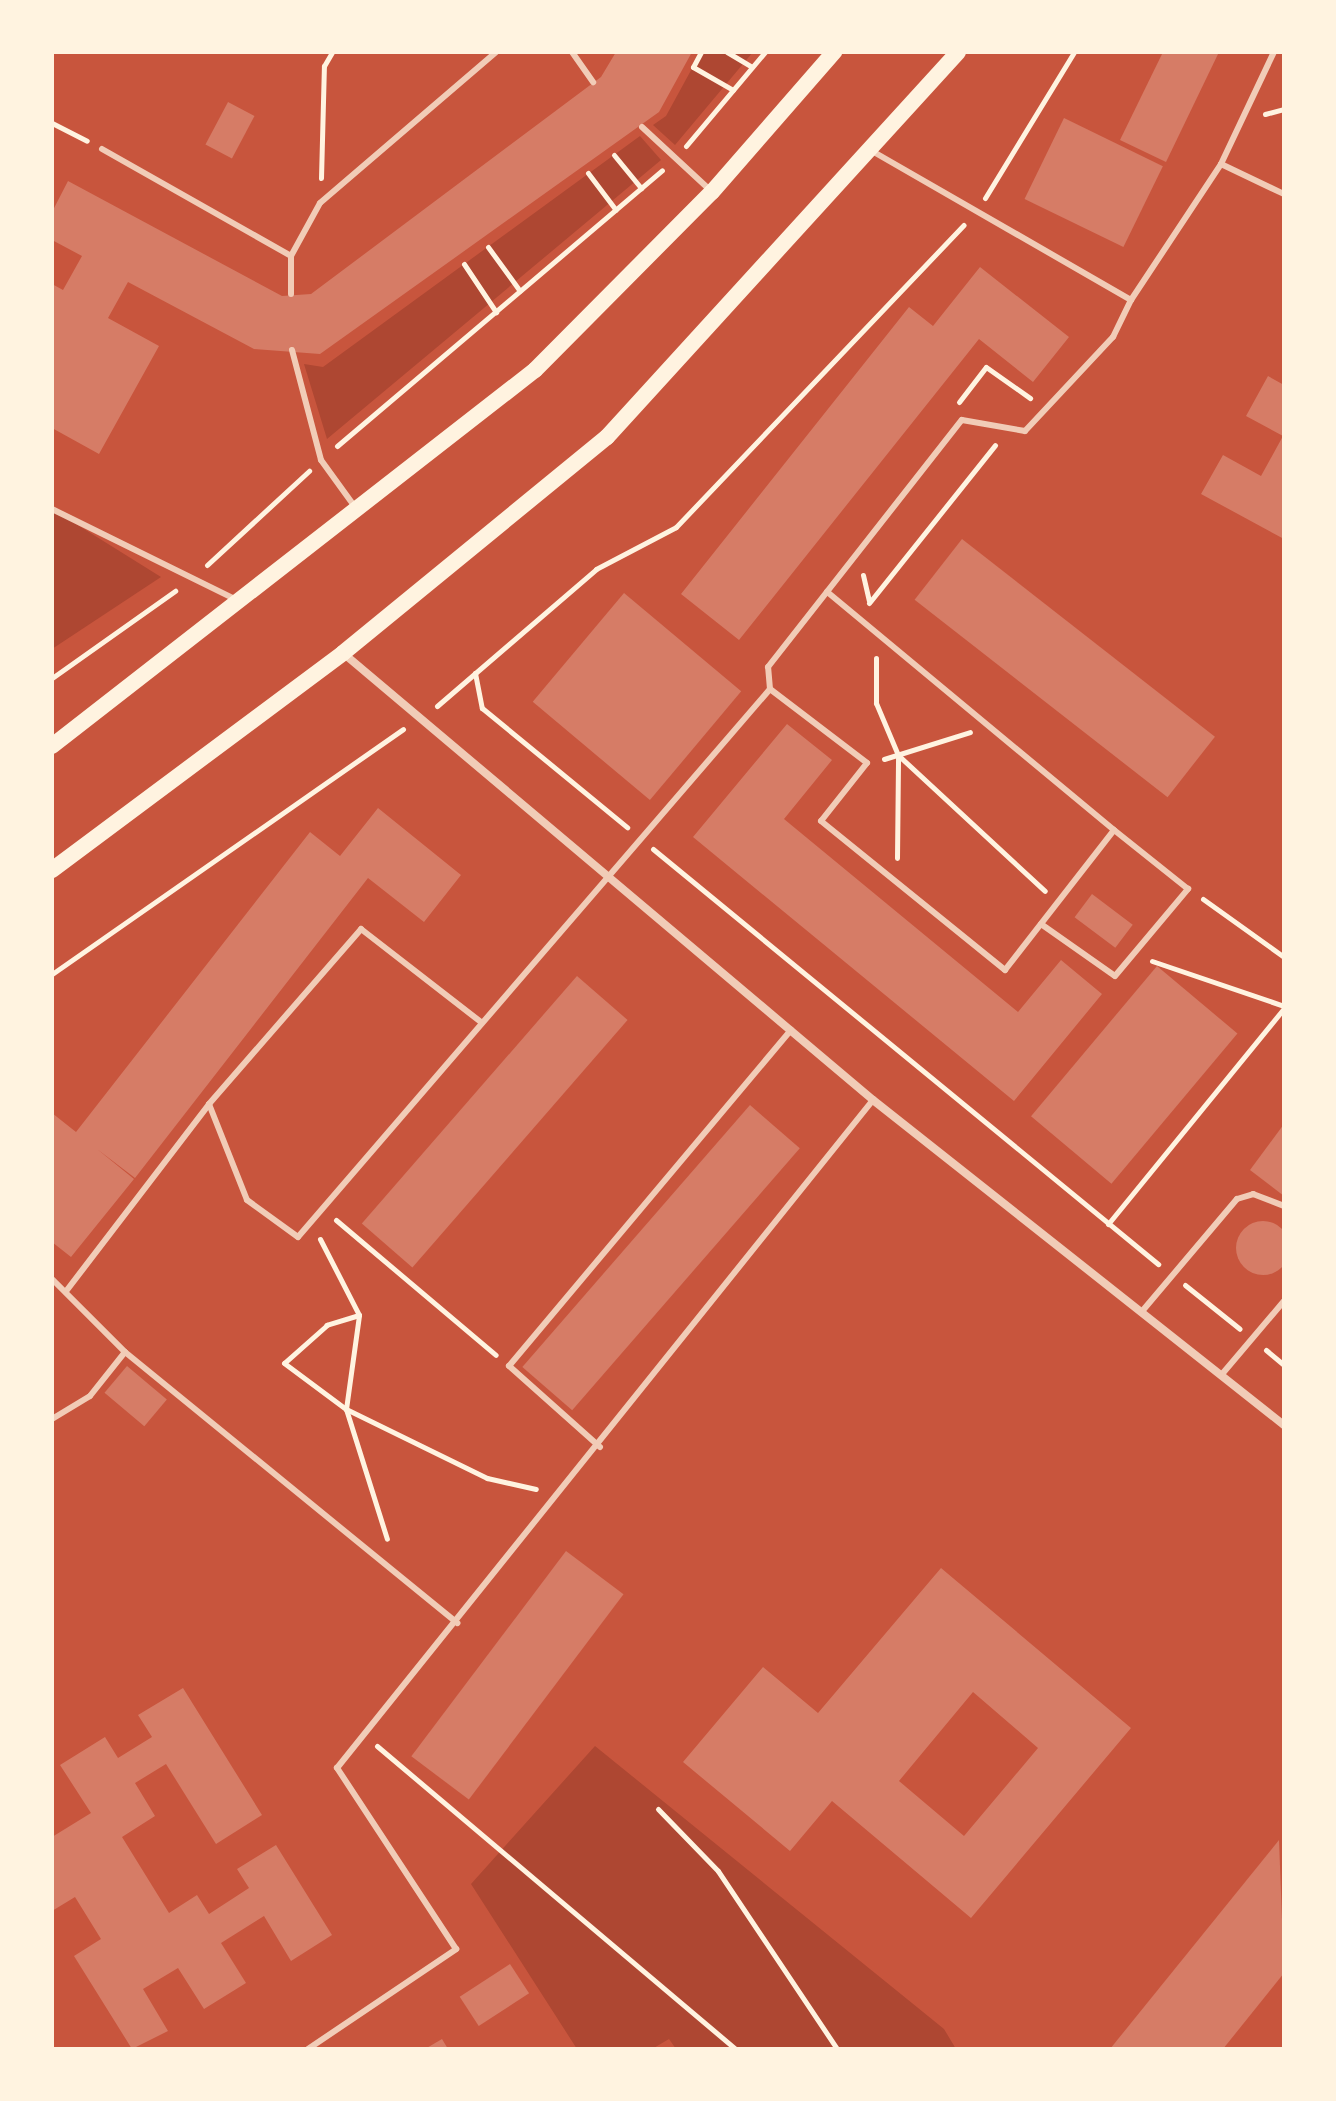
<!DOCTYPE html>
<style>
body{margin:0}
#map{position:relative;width:1336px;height:2101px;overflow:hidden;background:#c8553d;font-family:Commissioner,sans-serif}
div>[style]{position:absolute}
.green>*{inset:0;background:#ae4732}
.building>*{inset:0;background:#d67c66;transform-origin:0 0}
.round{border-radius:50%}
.path>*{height:5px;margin:-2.5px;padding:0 2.5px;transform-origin:2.5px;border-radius:2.5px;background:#fff3e0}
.service>*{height:6px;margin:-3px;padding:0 3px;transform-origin:3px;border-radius:3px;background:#f1ccb7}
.minor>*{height:8px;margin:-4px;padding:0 4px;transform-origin:4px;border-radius:4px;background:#f1ccb7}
.secondary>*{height:16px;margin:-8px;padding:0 8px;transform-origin:8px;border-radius:8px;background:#fff3e0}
span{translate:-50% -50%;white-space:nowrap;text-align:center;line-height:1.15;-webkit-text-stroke:6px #fff3e0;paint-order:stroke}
.frame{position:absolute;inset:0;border:54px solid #fff3e0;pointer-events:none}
</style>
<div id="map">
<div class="green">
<div style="clip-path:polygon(701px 52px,753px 52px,675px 145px,653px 125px,666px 116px)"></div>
<div style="clip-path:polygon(640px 136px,661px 160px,327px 439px,304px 364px,323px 367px)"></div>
<div style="clip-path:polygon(52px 509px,161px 577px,52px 649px)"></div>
<div style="clip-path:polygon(595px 1746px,944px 2029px,956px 2049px,676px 2049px,669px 2039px,652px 2049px,577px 2049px,471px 1884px)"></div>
</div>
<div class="building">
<div style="clip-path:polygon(616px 52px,692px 52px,659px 112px,320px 354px,254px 349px,128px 282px,108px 318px,159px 346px,99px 454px,52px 428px,52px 284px,63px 290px,82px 256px,52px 240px,52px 212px,68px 181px,282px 296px,311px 294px,601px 77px)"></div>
<div style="clip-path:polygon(1163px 52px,1219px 52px,1166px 162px,1120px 140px)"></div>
<div style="left:228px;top:102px;width:30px;height:48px;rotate:28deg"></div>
<div style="left:1064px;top:118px;width:110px;height:90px;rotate:26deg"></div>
<div style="clip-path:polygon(980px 267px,1069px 337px,1033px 382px,979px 339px,739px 640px,681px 594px,909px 307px,933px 326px)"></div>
<div style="clip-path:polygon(1268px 376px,1284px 385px,1284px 539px,1201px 494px,1223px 455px,1261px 476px,1283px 436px,1246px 416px)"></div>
<div style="left:962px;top:539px;width:321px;height:77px;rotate:38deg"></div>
<div style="left:624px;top:593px;width:153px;height:142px;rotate:40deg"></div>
<div style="clip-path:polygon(787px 724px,832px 760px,784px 819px,1018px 1012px,1061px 960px,1102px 994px,1014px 1101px,693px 837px)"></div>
<div style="clip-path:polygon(378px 808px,461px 875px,424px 922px,368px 878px,135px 1178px,97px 1149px,134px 1179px,71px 1257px,52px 1242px,52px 1113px,76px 1132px,310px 832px,340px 856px)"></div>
<div style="left:1092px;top:894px;width:51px;height:29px;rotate:37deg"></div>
<div style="left:1157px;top:966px;width:105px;height:196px;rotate:40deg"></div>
<div style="left:577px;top:976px;width:67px;height:328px;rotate:41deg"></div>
<div style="left:750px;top:1105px;width:66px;height:347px;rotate:41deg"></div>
<div style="clip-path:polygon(1284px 1124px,1284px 1196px,1250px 1170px)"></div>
<div class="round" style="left:1236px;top:1221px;width:54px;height:54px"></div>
<div style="left:127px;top:1366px;width:52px;height:35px;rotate:40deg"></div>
<div style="left:566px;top:1551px;width:72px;height:257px;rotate:37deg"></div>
<div style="clip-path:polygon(evenodd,941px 1568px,1131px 1728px,971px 1918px,832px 1801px,790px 1851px,683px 1762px,763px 1667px,818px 1713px,941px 1568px,973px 1692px,1038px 1748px,964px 1836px,899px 1781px,973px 1692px)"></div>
<div style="clip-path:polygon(183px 1688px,262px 1815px,216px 1844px,166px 1764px,135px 1783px,155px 1816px,122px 1837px,169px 1913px,197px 1895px,209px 1914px,249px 1888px,237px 1869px,276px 1845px,332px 1935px,291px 1961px,264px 1916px,221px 1943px,246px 1983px,204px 2009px,178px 1968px,143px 1989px,168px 2031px,132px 2049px,74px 1956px,101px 1939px,75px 1897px,52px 1911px,52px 1837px,91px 1813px,60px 1765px,105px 1737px,118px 1758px,152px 1737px,138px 1715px)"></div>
<div style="clip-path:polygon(1279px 1840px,1284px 1973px,1223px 2049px,1110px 2049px)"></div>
<div style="left:510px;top:1964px;width:35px;height:60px;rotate:57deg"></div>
<div style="clip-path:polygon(442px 2039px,448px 2049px,425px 2049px)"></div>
</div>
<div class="path">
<div style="left:701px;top:52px;width:17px;rotate:118deg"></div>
<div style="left:693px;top:67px;width:46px;rotate:29.9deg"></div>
<div style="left:727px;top:52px;width:29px;rotate:31deg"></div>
<div style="left:1265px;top:114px;width:20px;rotate:-15deg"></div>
<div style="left:52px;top:123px;width:39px;rotate:27deg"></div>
<div style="left:686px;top:146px;width:123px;rotate:-50deg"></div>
<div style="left:614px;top:155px;width:43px;rotate:50.7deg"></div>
<div style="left:588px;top:173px;width:46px;rotate:52.9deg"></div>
<div style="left:321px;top:178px;width:112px;rotate:-88.5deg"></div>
<div style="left:324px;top:66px;width:16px;rotate:-60deg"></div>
<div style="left:985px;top:198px;width:171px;rotate:-58.6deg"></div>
<div style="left:488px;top:247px;width:54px;rotate:54deg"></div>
<div style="left:464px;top:264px;width:58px;rotate:56.3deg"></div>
<div style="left:959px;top:402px;width:44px;rotate:-52.4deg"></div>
<div style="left:986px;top:367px;width:54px;rotate:35.2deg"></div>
<div style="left:337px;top:446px;width:426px;rotate:-40.3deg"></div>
<div style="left:207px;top:565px;width:139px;rotate:-42.7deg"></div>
<div style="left:863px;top:575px;width:26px;rotate:77deg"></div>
<div style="left:869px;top:603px;width:202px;rotate:-51.4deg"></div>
<div style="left:876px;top:658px;width:45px;rotate:90deg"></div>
<div style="left:876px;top:703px;width:56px;rotate:67.1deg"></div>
<div style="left:898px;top:755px;width:200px;rotate:42.8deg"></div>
<div style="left:475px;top:673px;width:36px;rotate:79deg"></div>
<div style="left:482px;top:708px;width:188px;rotate:39.4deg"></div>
<div style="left:52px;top:678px;width:151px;rotate:-35.3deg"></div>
<div style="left:437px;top:706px;width:210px;rotate:-40.7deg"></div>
<div style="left:596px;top:569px;width:90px;rotate:-27.7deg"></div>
<div style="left:676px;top:527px;width:417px;rotate:-46.4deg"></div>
<div style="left:884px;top:759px;width:90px;rotate:-17.4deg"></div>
<div style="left:653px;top:849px;width:654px;rotate:39.41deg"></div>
<div style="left:897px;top:858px;width:102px;rotate:-89.4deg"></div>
<div style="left:1203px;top:899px;width:100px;rotate:35.6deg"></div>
<div style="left:1152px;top:961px;width:139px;rotate:18.8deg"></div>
<div style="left:52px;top:974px;width:428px;rotate:-34.9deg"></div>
<div style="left:336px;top:1220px;width:209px;rotate:40.2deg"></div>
<div style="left:1108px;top:1224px;width:279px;rotate:-50.8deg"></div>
<div style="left:320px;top:1239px;width:85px;rotate:62.8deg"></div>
<div style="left:359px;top:1315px;width:34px;rotate:163deg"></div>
<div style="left:327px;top:1325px;width:57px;rotate:138.5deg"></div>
<div style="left:284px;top:1363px;width:77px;rotate:36.6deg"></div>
<div style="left:346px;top:1409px;width:95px;rotate:-82.1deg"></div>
<div style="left:1185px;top:1285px;width:70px;rotate:38.7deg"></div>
<div style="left:1266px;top:1350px;width:23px;rotate:40deg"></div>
<div style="left:346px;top:1409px;width:157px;rotate:26.1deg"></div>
<div style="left:487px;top:1478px;width:50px;rotate:12.7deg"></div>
<div style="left:346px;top:1409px;width:136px;rotate:72.5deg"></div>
<div style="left:377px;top:1746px;width:470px;rotate:40.2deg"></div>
<div style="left:658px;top:1809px;width:86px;rotate:45.9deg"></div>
<div style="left:718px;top:1871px;width:214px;rotate:56.2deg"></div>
</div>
<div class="service">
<div style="left:572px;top:52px;width:37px;rotate:55deg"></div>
<div style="left:642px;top:127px;width:93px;rotate:42.8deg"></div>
<div style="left:102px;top:149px;width:217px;rotate:29.5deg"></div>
<div style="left:291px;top:256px;width:60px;rotate:-61.3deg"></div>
<div style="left:320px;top:203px;width:232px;rotate:-40.6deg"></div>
<div style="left:872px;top:151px;width:299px;rotate:29.9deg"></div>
<div style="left:1131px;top:300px;width:163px;rotate:-56.5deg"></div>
<div style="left:1221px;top:164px;width:124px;rotate:-64.7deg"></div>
<div style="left:1221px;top:164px;width:70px;rotate:25.5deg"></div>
<div style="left:291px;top:256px;width:38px;rotate:90deg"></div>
<div style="left:292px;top:350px;width:114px;rotate:75.2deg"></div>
<div style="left:321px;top:460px;width:58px;rotate:54.1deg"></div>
<div style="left:52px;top:509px;width:204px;rotate:26.2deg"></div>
<div style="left:770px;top:689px;width:122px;rotate:37.3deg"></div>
<div style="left:867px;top:763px;width:74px;rotate:128.4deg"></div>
<div style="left:821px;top:821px;width:237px;rotate:39deg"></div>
<div style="left:1005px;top:970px;width:177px;rotate:-52.1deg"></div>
<div style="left:1114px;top:830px;width:373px;rotate:-140.3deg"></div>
<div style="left:1041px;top:924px;width:90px;rotate:35.1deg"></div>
<div style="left:1115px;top:976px;width:114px;rotate:-50deg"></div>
<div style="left:1188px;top:889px;width:95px;rotate:-141.4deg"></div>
<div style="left:209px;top:1104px;width:103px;rotate:68.4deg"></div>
<div style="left:247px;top:1200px;width:63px;rotate:36deg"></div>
<div style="left:298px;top:1237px;width:723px;rotate:-49.26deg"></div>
<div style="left:770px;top:689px;width:22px;rotate:-95deg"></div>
<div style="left:768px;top:667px;width:314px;rotate:-51.9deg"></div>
<div style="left:962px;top:420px;width:64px;rotate:9.9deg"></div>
<div style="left:1025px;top:431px;width:129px;rotate:-46.9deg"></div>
<div style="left:1113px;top:337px;width:41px;rotate:-64.1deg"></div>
<div style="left:52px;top:1279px;width:103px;rotate:45deg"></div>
<div style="left:125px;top:1352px;width:429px;rotate:39.2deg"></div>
<div style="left:67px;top:1290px;width:234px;rotate:-52.6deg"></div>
<div style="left:209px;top:1104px;width:232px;rotate:-49deg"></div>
<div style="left:361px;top:929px;width:152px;rotate:37.8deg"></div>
<div style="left:1144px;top:1309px;width:144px;rotate:-49.8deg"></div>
<div style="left:1237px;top:1199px;width:17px;rotate:-17deg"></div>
<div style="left:1253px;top:1194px;width:33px;rotate:21deg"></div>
<div style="left:1223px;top:1373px;width:94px;rotate:-49.7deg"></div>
<div style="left:52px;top:1419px;width:44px;rotate:-31.2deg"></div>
<div style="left:90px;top:1396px;width:56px;rotate:-51.5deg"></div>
<div style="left:600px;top:1447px;width:122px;rotate:-138.3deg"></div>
<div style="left:509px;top:1366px;width:439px;rotate:-50deg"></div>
<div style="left:308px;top:2049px;width:179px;rotate:-34deg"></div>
<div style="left:456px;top:1949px;width:217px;rotate:-123.3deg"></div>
<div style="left:337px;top:1768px;width:856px;rotate:-51.26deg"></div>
</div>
<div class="minor">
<div style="left:343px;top:653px;width:693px;rotate:40.14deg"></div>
<div style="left:873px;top:1100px;width:524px;rotate:38.34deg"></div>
</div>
<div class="secondary">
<div style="left:52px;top:746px;width:612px;rotate:-37.9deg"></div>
<div style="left:535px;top:370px;width:251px;rotate:-45.2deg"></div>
<div style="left:712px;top:192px;width:186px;rotate:-48.9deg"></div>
<div style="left:52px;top:870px;width:363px;rotate:-36.7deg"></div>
<div style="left:343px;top:653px;width:341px;rotate:-39.3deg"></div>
<div style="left:607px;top:437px;width:521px;rotate:-47.64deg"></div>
</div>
<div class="frame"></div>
</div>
